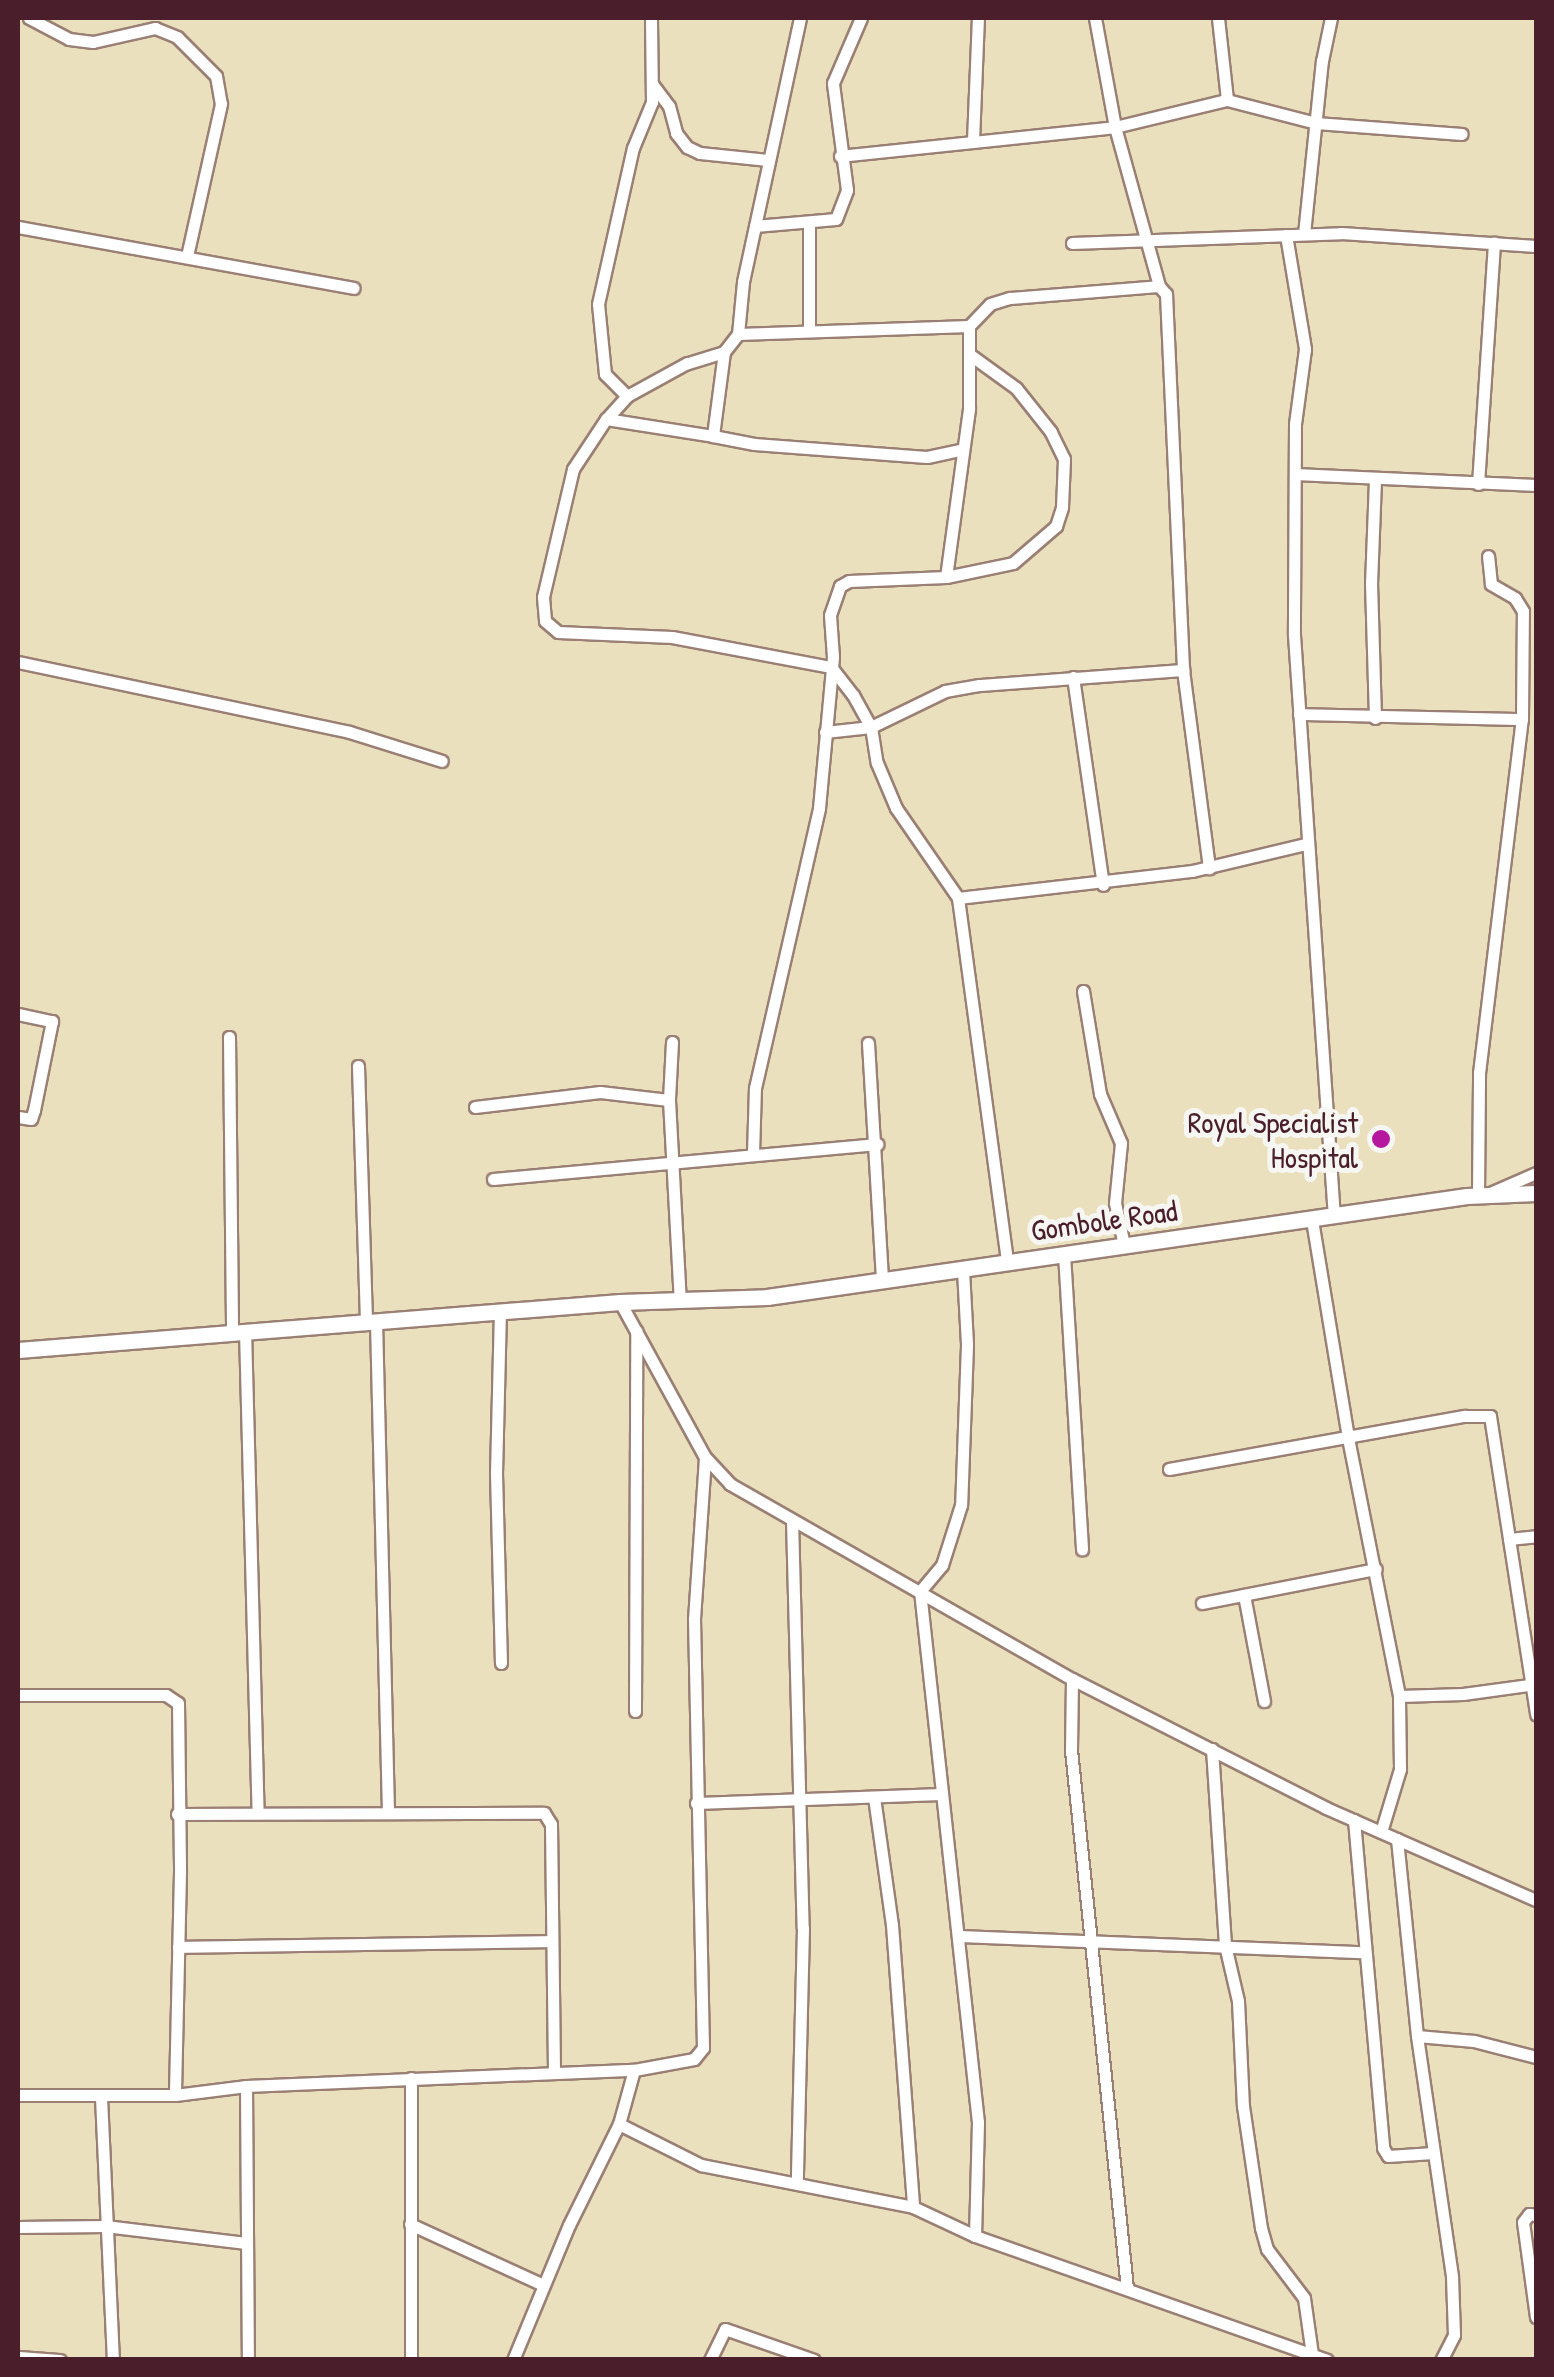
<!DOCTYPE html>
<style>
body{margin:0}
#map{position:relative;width:1554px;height:2377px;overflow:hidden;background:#ebe0be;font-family:"Patrick Hand",sans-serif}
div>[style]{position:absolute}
.roads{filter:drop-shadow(2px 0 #9a8074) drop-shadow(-2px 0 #9a8074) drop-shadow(0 2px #9a8074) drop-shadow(0 -2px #9a8074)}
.street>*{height:11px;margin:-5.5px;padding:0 5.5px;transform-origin:5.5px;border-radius:5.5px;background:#fff}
.secondary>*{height:15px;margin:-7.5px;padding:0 7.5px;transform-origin:7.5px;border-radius:7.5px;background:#fff}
.dots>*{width:28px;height:28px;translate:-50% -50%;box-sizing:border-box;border:5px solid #f6f6f2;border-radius:50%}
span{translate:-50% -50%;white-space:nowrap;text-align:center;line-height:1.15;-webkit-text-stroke:10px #f6f6f2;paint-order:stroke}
.poi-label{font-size:30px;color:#4a1f2b}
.right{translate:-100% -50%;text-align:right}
.street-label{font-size:30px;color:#4a1f2b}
.frame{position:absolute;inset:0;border:20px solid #4a1f2b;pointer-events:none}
</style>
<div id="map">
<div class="roads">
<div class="street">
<div style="left:29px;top:18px;width:45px;rotate:27.7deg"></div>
<div style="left:69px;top:39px;width:24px;rotate:7deg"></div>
<div style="left:93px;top:42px;width:64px;rotate:-12.7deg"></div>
<div style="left:155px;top:28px;width:24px;rotate:22deg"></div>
<div style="left:177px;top:37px;width:55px;rotate:45deg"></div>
<div style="left:216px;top:76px;width:28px;rotate:80deg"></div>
<div style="left:221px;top:104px;width:156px;rotate:102.6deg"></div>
<div style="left:800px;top:18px;width:270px;rotate:102.2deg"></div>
<div style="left:743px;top:282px;width:52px;rotate:95.5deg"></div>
<div style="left:738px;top:334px;width:23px;rotate:128deg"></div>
<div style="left:724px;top:352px;width:85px;rotate:97.5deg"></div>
<div style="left:713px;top:436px;width:42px;rotate:11deg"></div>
<div style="left:754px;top:444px;width:173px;rotate:4.3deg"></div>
<div style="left:927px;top:457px;width:35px;rotate:-12deg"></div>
<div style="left:1095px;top:18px;width:111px;rotate:79.6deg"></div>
<div style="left:1115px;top:127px;width:165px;rotate:74.5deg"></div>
<div style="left:1159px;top:286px;width:11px;rotate:49deg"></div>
<div style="left:1166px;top:294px;width:376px;rotate:87.4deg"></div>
<div style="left:1183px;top:670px;width:200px;rotate:82.5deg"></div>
<div style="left:1218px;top:18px;width:82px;rotate:83.7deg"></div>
<div style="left:653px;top:85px;width:26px;rotate:53deg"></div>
<div style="left:669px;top:106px;width:28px;rotate:75deg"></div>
<div style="left:676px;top:133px;width:18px;rotate:52deg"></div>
<div style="left:687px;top:147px;width:14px;rotate:25deg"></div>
<div style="left:700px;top:153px;width:68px;rotate:5.9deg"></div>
<div style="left:973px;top:141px;width:123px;rotate:-87.7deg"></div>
<div style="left:840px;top:156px;width:277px;rotate:-6deg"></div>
<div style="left:1115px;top:127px;width:115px;rotate:-13.6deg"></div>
<div style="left:1227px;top:100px;width:92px;rotate:14.5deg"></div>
<div style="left:1316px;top:123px;width:146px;rotate:4.3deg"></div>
<div style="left:755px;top:226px;width:81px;rotate:-4.9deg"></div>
<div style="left:836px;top:219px;width:31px;rotate:-69deg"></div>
<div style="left:847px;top:190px;width:108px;rotate:-97.5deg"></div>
<div style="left:833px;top:83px;width:71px;rotate:-66.7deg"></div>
<div style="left:18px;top:227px;width:341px;rotate:10.3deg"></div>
<div style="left:1304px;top:234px;width:174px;rotate:-84.1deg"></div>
<div style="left:1322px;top:61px;width:44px;rotate:-78.2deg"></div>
<div style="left:1286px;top:235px;width:116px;rotate:80.5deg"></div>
<div style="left:1305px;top:349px;width:76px;rotate:97.6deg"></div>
<div style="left:1295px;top:424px;width:211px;rotate:90.3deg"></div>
<div style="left:1294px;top:635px;width:583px;rotate:86.07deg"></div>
<div style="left:1072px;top:243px;width:269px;rotate:-2.1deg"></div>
<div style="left:1341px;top:233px;width:195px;rotate:3.8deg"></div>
<div style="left:809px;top:330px;width:105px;rotate:-90deg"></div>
<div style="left:738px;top:334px;width:231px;rotate:-2deg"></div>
<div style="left:724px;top:352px;width:39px;rotate:163deg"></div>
<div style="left:687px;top:363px;width:68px;rotate:151.2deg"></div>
<div style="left:627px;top:396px;width:31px;rotate:132deg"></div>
<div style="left:606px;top:419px;width:60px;rotate:123.4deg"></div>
<div style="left:573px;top:469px;width:131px;rotate:103.2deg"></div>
<div style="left:543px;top:597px;width:24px;rotate:85deg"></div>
<div style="left:545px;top:621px;width:17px;rotate:40deg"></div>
<div style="left:558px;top:632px;width:114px;rotate:2.5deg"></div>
<div style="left:672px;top:637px;width:162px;rotate:10.7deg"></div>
<div style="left:831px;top:667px;width:36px;rotate:52deg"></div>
<div style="left:853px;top:695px;width:37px;rotate:61deg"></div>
<div style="left:871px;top:727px;width:36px;rotate:81deg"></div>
<div style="left:877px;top:763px;width:49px;rotate:67.1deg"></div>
<div style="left:896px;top:808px;width:109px;rotate:55.4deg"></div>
<div style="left:958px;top:898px;width:367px;rotate:82.3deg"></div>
<div style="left:627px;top:396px;width:31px;rotate:-135deg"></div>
<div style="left:605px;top:374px;width:70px;rotate:-95.7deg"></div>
<div style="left:598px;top:304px;width:160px;rotate:-77.4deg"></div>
<div style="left:633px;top:148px;width:50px;rotate:-67.6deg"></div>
<div style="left:652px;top:102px;width:84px;rotate:-90.7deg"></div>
<div style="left:606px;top:419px;width:108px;rotate:9deg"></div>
<div style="left:1295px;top:474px;width:241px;rotate:2.6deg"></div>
<div style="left:1375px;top:480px;width:103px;rotate:92.2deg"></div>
<div style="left:1371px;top:583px;width:135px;rotate:88.3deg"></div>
<div style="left:1478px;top:484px;width:242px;rotate:-86.2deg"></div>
<div style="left:946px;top:577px;width:171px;rotate:-82.2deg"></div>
<div style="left:969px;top:408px;width:82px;rotate:-90deg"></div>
<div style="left:969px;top:326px;width:30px;rotate:-46deg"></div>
<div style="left:990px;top:304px;width:21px;rotate:-17deg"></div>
<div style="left:1010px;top:298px;width:149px;rotate:-4.6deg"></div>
<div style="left:18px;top:662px;width:338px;rotate:11.9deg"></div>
<div style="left:349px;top:732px;width:97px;rotate:17.3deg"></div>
<div style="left:1073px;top:677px;width:210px;rotate:81.8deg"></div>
<div style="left:1299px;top:714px;width:223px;rotate:1.3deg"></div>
<div style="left:825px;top:732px;width:46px;rotate:-6.2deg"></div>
<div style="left:871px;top:727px;width:82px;rotate:-25.9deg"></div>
<div style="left:945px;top:691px;width:35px;rotate:-10deg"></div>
<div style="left:979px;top:685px;width:205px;rotate:-4.2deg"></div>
<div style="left:958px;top:898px;width:236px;rotate:-6.6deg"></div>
<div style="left:1192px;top:871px;width:116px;rotate:-13.4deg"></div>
<div style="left:1083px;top:991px;width:104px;rotate:80.6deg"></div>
<div style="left:1100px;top:1094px;width:53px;rotate:66.8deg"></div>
<div style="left:1121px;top:1143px;width:60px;rotate:95.7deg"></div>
<div style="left:1115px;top:1203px;width:43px;rotate:77.9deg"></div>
<div style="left:18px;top:1014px;width:35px;rotate:12deg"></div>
<div style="left:52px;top:1021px;width:91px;rotate:101.4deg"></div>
<div style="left:34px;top:1110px;width:9px;rotate:108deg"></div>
<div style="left:31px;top:1119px;width:13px;rotate:-171deg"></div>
<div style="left:229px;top:1037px;width:294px;rotate:89.4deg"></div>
<div style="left:672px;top:1042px;width:58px;rotate:93deg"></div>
<div style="left:669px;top:1100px;width:201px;rotate:86.9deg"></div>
<div style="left:868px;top:1043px;width:235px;rotate:86.6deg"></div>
<div style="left:358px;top:1066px;width:256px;rotate:88.2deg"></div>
<div style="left:475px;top:1107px;width:126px;rotate:-6.8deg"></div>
<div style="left:600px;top:1092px;width:69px;rotate:6.6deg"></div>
<div style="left:753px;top:1154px;width:66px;rotate:-88.3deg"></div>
<div style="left:755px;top:1088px;width:287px;rotate:-77.1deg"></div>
<div style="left:819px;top:808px;width:152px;rotate:-84.7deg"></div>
<div style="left:833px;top:657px;width:42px;rotate:-94.1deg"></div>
<div style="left:830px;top:615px;width:31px;rotate:-71deg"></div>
<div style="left:840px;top:586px;width:10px;rotate:-29deg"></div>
<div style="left:849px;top:581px;width:97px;rotate:-2.4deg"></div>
<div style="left:946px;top:577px;width:68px;rotate:-11.8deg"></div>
<div style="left:1013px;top:563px;width:57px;rotate:-40.7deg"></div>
<div style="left:1056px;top:526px;width:20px;rotate:-72deg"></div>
<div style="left:1062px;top:507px;width:48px;rotate:-87.6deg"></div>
<div style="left:1064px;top:459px;width:30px;rotate:-116deg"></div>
<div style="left:1051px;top:432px;width:56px;rotate:-128.5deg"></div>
<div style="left:1016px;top:388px;width:58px;rotate:-144.1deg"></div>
<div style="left:493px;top:1179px;width:386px;rotate:-5.2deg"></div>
<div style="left:1490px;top:1193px;width:50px;rotate:-23.5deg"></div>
<div style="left:1478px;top:1195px;width:122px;rotate:-89.5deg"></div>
<div style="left:1479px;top:1073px;width:357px;rotate:-83.1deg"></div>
<div style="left:1522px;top:719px;width:108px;rotate:-89.5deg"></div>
<div style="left:1523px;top:611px;width:15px;rotate:-122deg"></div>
<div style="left:1515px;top:598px;width:28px;rotate:-150deg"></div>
<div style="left:1491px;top:584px;width:28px;rotate:-96deg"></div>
<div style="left:1312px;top:1220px;width:221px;rotate:80.6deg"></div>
<div style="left:1348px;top:1438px;width:263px;rotate:78.8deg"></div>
<div style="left:1399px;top:1696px;width:64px;rotate:-1.8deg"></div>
<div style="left:1463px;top:1694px;width:67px;rotate:-7.8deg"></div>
<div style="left:1064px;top:1254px;width:296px;rotate:86.5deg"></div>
<div style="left:963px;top:1270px;width:75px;rotate:86.9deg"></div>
<div style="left:967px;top:1345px;width:160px;rotate:92.1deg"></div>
<div style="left:961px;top:1505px;width:63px;rotate:107.6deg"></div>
<div style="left:942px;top:1565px;width:34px;rotate:130deg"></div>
<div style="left:920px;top:1591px;width:534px;rotate:83.77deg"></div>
<div style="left:978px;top:2122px;width:114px;rotate:91.5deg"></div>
<div style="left:620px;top:1302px;width:177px;rotate:61.3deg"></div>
<div style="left:705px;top:1457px;width:37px;rotate:47deg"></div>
<div style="left:730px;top:1484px;width:394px;rotate:29.7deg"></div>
<div style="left:1072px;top:1679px;width:285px;rotate:26.9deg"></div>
<div style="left:1326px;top:1808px;width:229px;rotate:23.7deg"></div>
<div style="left:500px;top:1310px;width:163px;rotate:91.4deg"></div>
<div style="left:496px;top:1473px;width:190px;rotate:88.5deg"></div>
<div style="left:376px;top:1321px;width:490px;rotate:88.6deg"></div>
<div style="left:245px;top:1330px;width:483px;rotate:88.5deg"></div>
<div style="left:1169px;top:1469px;width:301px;rotate:-10.2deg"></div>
<div style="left:1465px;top:1416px;width:25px"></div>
<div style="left:1490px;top:1416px;width:302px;rotate:81.2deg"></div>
<div style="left:792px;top:1520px;width:408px;rotate:88.5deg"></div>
<div style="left:803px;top:1928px;width:253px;rotate:91.4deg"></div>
<div style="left:1509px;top:1539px;width:27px;rotate:-6deg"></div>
<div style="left:1244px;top:1595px;width:108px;rotate:79.3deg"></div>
<div style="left:1202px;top:1603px;width:177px;rotate:-11.1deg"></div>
<div style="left:1072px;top:1679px;width:71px;rotate:90.8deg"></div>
<div style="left:1071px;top:1750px;width:541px;rotate:84.06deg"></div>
<div style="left:18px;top:1695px;width:148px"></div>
<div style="left:166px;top:1695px;width:14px;rotate:34deg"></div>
<div style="left:178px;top:1703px;width:169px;rotate:89.3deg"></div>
<div style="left:180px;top:1872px;width:223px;rotate:91.3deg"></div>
<div style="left:635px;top:1711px;width:380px;rotate:-89.8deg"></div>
<div style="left:1212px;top:1749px;width:196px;rotate:86.2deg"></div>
<div style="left:1225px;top:1945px;width:57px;rotate:76.9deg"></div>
<div style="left:1238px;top:2001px;width:105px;rotate:87.3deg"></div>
<div style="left:1243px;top:2106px;width:123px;rotate:81.6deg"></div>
<div style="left:1261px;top:2228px;width:22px;rotate:74deg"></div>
<div style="left:1267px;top:2249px;width:61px;rotate:52.9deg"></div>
<div style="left:1304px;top:2298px;width:57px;rotate:81.9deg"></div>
<div style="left:874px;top:1797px;width:129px;rotate:82deg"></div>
<div style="left:892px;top:1925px;width:283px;rotate:85.7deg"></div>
<div style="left:696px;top:1803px;width:246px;rotate:-2.1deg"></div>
<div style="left:177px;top:1814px;width:367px;rotate:-0.2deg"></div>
<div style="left:544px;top:1813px;width:13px;rotate:58deg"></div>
<div style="left:551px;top:1824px;width:247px;rotate:89.3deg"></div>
<div style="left:1354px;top:1820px;width:329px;rotate:84.9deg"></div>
<div style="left:1383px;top:2148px;width:9px;rotate:58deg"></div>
<div style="left:1388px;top:2156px;width:45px;rotate:-3.8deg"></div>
<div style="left:1381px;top:1832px;width:66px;rotate:-73.2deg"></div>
<div style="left:1400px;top:1769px;width:73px;rotate:-90.8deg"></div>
<div style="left:1397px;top:1839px;width:198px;rotate:84.2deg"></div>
<div style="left:1417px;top:2036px;width:244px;rotate:81.7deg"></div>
<div style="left:1452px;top:2277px;width:58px;rotate:88deg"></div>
<div style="left:1454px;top:2335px;width:28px;rotate:117deg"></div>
<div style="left:959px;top:1936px;width:404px;rotate:2.3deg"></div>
<div style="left:178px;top:1947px;width:373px;rotate:-0.9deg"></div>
<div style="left:1417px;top:2036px;width:57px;rotate:5deg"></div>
<div style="left:1474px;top:2041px;width:64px;rotate:14.5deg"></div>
<div style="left:246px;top:2086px;width:274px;rotate:89.6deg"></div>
<div style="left:18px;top:2095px;width:157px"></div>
<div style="left:175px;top:2095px;width:72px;rotate:-7.2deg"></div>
<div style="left:246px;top:2086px;width:388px;rotate:-2.4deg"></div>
<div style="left:634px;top:2070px;width:61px;rotate:-10.4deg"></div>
<div style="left:694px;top:2059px;width:14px;rotate:-51deg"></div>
<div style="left:703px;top:2048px;width:429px;rotate:-91.2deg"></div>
<div style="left:694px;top:1619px;width:162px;rotate:-86.1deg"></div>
<div style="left:101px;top:2097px;width:263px;rotate:87.4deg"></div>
<div style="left:619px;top:2124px;width:92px;rotate:26.6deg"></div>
<div style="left:701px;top:2165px;width:216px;rotate:11.2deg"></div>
<div style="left:913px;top:2207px;width:68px;rotate:25.1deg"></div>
<div style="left:975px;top:2236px;width:373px;rotate:19.4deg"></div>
<div style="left:1536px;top:2215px;width:7px;rotate:-172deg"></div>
<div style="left:1529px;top:2214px;width:10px;rotate:127deg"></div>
<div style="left:1523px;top:2222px;width:96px;rotate:82.2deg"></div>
<div style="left:410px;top:2224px;width:146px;rotate:24.6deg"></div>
<div style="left:18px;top:2227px;width:87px;rotate:-0.7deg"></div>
<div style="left:105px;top:2226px;width:142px;rotate:6.9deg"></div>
<div style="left:18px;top:2357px;width:42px;rotate:4.1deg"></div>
<div style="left:411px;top:2360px;width:282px;rotate:-90deg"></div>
<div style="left:513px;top:2360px;width:146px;rotate:-67.5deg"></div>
<div style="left:569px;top:2225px;width:113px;rotate:-63.7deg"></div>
<div style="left:619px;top:2124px;width:56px;rotate:-74.5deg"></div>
<div style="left:710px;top:2360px;width:34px;rotate:-64deg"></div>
<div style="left:725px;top:2329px;width:94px;rotate:19.2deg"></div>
</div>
<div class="secondary">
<div style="left:18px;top:1350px;width:604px;rotate:-4.56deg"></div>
<div style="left:620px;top:1302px;width:147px;rotate:-1.9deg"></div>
<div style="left:767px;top:1297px;width:707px;rotate:-8.21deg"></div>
<div style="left:1467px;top:1196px;width:69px;rotate:-2.5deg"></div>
</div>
</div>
<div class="dots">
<div style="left:1381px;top:1139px;background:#b5179e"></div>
</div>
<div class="poi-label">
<span class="right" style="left:1358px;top:1139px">Royal Specialist<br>Hospital</span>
</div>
<div class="street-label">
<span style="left:1104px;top:1220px;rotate:-8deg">Gombole Road</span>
</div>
<div class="frame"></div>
</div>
